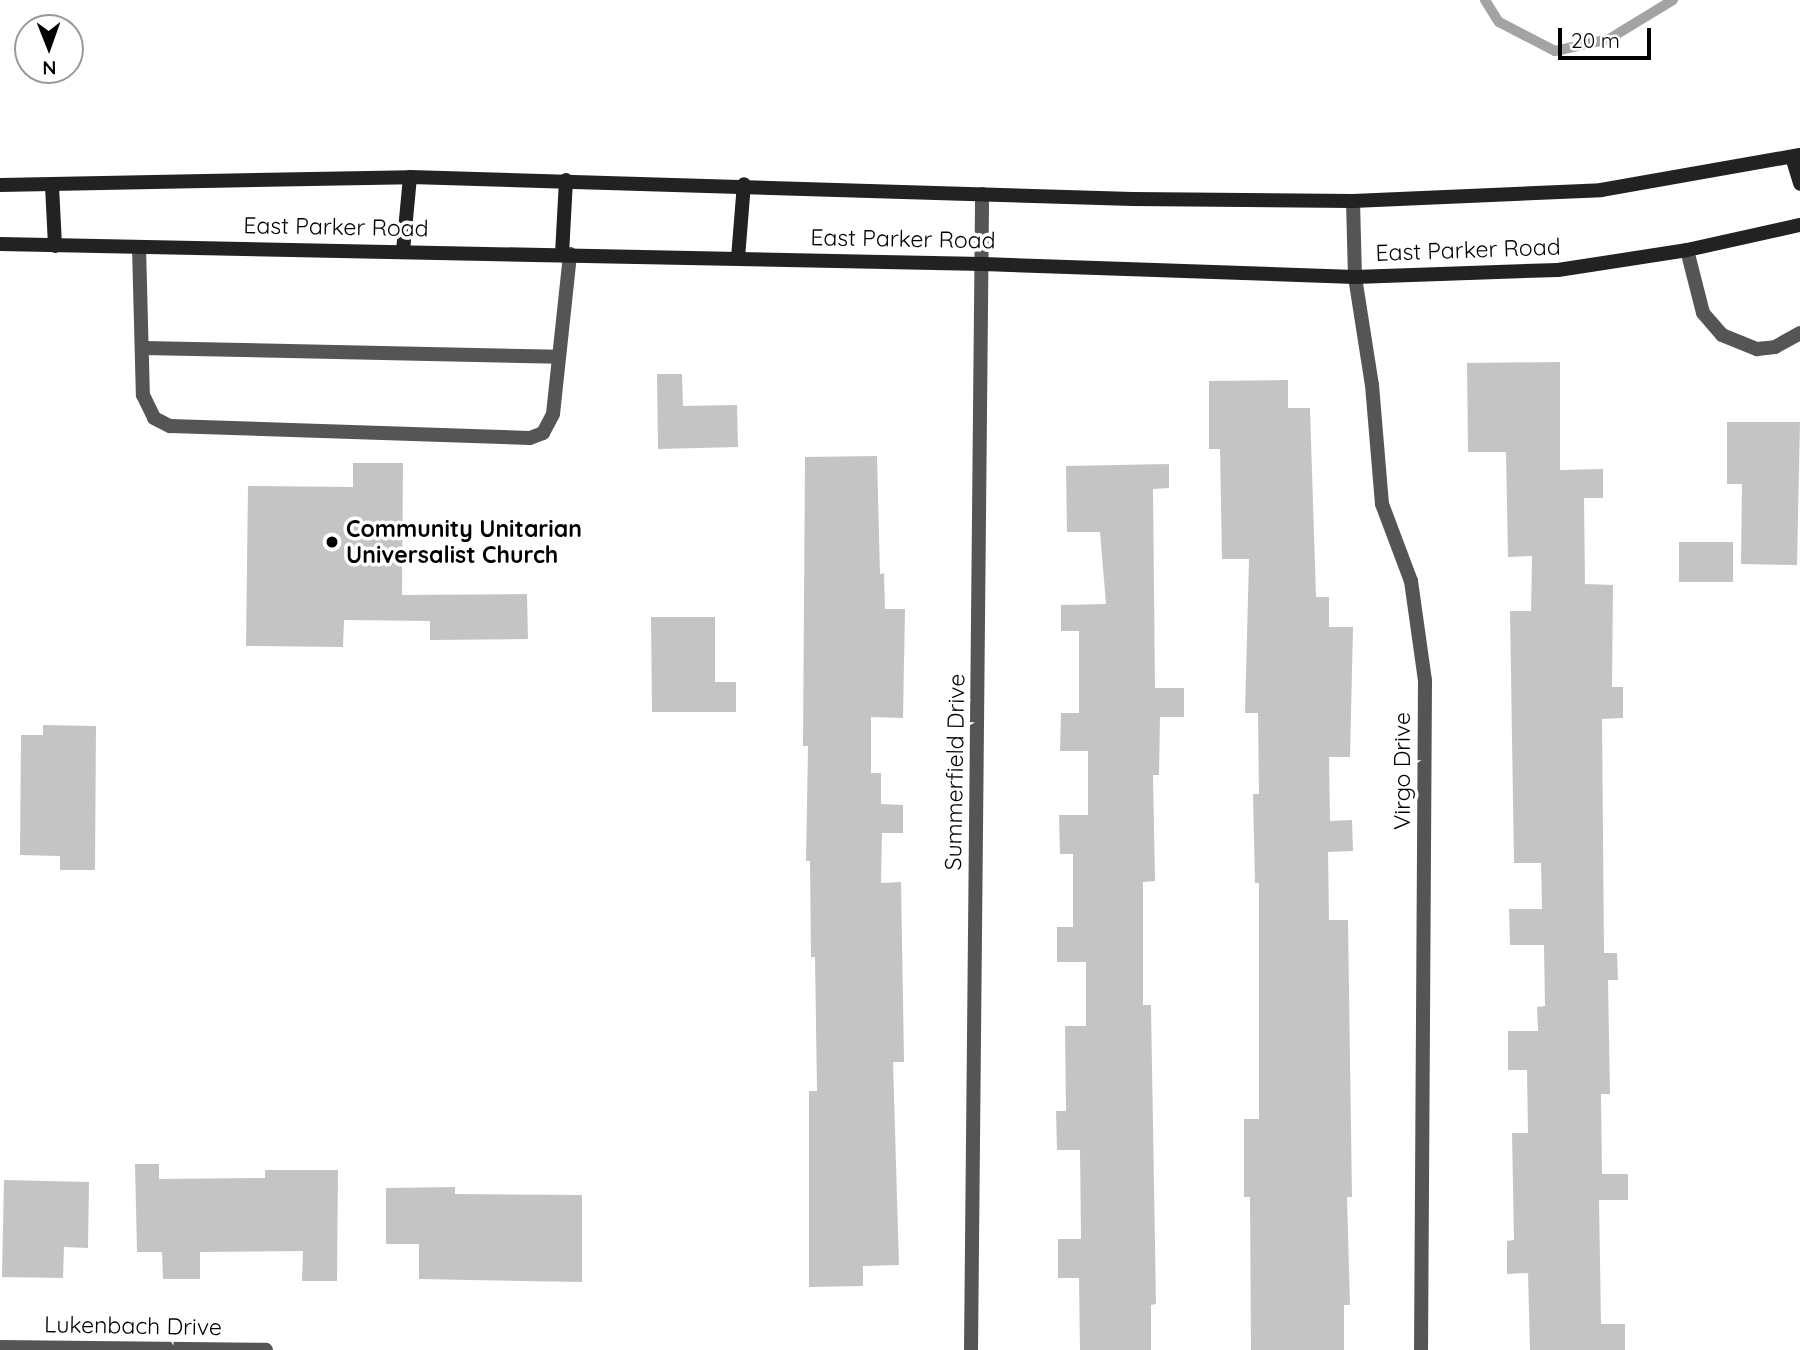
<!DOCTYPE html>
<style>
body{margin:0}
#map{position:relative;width:1800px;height:1350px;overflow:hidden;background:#fff;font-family:Quicksand,sans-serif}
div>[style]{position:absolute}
.stream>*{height:10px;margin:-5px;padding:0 5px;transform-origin:5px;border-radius:5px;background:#a3a3a3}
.building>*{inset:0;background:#c4c4c4;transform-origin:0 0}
.service>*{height:14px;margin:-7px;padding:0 7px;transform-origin:7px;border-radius:7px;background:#555}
.minor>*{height:14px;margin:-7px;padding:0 7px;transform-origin:7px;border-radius:7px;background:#555}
.secondary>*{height:14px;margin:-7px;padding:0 7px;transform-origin:7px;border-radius:7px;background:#222}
.dots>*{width:19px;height:19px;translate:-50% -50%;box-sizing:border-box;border:4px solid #fff;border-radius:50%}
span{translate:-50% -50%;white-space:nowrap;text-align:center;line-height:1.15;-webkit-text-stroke:7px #fff;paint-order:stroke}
.street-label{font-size:23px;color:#000}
.poi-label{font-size:23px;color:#000;font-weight:700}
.left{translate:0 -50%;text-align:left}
.north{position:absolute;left:14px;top:14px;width:70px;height:70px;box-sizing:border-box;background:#fff;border:2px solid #999;border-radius:50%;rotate:179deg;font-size:19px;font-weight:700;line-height:28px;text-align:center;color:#000}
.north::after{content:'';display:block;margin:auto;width:24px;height:32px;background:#000;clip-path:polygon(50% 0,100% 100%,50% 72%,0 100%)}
.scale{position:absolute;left:1558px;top:28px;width:93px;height:32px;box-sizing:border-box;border:4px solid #000;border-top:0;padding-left:9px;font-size:21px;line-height:24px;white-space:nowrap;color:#000;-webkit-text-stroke:5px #fff;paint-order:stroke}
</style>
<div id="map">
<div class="stream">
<div style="left:1485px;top:0;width:26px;rotate:58deg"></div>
<div style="left:1499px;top:22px;width:63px;rotate:27.4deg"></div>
<div style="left:1555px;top:51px;width:55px;rotate:-12.5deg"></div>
<div style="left:1609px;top:39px;width:75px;rotate:-31.4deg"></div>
</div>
<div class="building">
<div style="clip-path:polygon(1560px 362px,1560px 470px,1603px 469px,1603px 498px,1584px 498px,1585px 584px,1613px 585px,1612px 687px,1623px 687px,1623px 718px,1602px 719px,1604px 953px,1617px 953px,1618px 980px,1608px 980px,1610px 1094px,1601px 1094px,1602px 1174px,1628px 1174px,1628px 1200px,1599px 1200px,1601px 1324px,1625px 1324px,1625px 1350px,1530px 1350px,1528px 1273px,1507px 1274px,1507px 1241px,1514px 1240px,1512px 1133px,1528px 1133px,1527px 1070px,1508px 1070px,1508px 1031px,1538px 1031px,1537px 1007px,1545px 1006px,1544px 945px,1510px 945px,1509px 909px,1542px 909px,1541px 863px,1514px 863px,1510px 611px,1531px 611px,1532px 556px,1508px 557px,1506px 452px,1468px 452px,1467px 363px)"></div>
<div style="clip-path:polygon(657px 374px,682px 374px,683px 406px,737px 405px,738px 447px,658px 449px)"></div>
<div style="clip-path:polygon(1288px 380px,1288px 408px,1310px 408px,1316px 597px,1329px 597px,1329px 627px,1353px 627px,1350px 757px,1329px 757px,1330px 821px,1352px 820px,1353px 851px,1328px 852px,1329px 920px,1348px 920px,1352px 1197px,1347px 1197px,1350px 1305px,1344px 1305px,1344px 1350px,1251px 1350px,1250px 1197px,1244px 1197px,1244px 1119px,1259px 1119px,1259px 883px,1255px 883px,1253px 794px,1259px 794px,1258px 713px,1245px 713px,1249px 559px,1222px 559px,1220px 449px,1209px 449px,1209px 381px)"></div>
<div style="clip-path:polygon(1727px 422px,1800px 422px,1797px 565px,1741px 564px,1742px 484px,1727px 484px)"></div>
<div style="clip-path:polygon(877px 456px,880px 574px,884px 573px,885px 609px,905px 609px,903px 718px,871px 717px,871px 773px,881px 773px,881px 804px,903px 805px,903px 833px,882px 833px,881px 883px,901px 882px,904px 1062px,893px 1062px,899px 1265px,863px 1266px,863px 1286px,809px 1287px,809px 1091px,817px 1091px,815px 957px,811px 957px,810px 861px,806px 861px,808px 746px,803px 746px,805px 457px)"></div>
<div style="clip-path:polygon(353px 463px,403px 463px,402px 595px,527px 594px,528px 639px,430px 640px,430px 621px,344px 620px,343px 647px,246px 646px,248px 486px,353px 487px)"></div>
<div style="clip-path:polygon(1169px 464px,1169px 488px,1153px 489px,1155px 688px,1184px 688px,1184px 717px,1160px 717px,1159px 775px,1153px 775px,1155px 881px,1143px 882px,1143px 1005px,1151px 1005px,1156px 1304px,1151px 1305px,1151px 1350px,1080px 1350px,1079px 1278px,1058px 1278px,1058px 1239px,1081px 1239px,1080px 1150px,1057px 1150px,1056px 1111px,1066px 1111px,1065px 1026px,1086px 1026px,1086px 962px,1057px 962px,1057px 927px,1073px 927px,1073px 854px,1060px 854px,1059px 815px,1088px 815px,1088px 751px,1060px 751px,1061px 713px,1079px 713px,1079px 631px,1061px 631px,1061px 605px,1106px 604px,1100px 532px,1067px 532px,1066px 466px)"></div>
<div style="left:1679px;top:542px;width:54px;height:40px"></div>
<div style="clip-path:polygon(651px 617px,715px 617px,715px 682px,736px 682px,736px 712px,652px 712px)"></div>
<div style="clip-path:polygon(43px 725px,96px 726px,95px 870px,60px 870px,60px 856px,20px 855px,21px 735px,43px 735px)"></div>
<div style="clip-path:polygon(135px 1164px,159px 1164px,159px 1179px,265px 1178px,265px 1170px,338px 1170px,337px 1281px,302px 1281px,303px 1251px,200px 1252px,200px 1279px,163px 1279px,162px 1252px,137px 1252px)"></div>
<div style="clip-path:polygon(4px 1180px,89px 1182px,88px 1248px,64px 1247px,63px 1278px,2px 1277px)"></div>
<div style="clip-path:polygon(455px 1187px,455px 1194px,582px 1195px,582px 1282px,419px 1279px,419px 1244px,386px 1244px,386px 1188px)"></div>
</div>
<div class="service">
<div style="left:139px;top:247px;width:148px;rotate:88.5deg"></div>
<div style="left:143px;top:395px;width:25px;rotate:64deg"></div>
<div style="left:154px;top:418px;width:18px;rotate:27deg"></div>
<div style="left:170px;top:426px;width:360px;rotate:1.9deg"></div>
<div style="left:530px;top:438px;width:14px;rotate:-21deg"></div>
<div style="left:543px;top:433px;width:21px;rotate:-62deg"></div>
<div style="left:553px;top:414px;width:161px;rotate:-83.9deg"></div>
<div style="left:1687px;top:250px;width:65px;rotate:75.7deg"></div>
<div style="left:1703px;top:313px;width:29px;rotate:49deg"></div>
<div style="left:1722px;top:335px;width:38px;rotate:22deg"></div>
<div style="left:1757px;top:349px;width:18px;rotate:-6deg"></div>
<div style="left:1775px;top:347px;width:29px;rotate:-29deg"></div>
<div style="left:143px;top:348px;width:416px;rotate:1.2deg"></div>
</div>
<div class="minor">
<div style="left:1353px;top:201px;width:76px;rotate:88.5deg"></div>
<div style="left:1355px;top:277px;width:109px;rotate:81.1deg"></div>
<div style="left:1372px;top:385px;width:119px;rotate:85.2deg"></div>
<div style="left:1382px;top:504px;width:82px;rotate:69.4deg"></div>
<div style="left:1411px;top:581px;width:101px;rotate:82deg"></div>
<div style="left:1425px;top:681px;width:669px;rotate:90.34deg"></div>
<div style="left:0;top:1347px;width:266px;rotate:0.6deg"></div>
<div style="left:971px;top:1350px;width:1156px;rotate:-89.45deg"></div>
</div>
<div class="secondary">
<div style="left:1792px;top:157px;width:28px;rotate:73deg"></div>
<div style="left:0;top:185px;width:410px;rotate:-1.1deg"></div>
<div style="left:410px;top:177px;width:723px;rotate:1.74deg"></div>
<div style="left:1133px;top:199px;width:220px;rotate:0.5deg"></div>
<div style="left:1353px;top:201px;width:248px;rotate:-2.5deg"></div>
<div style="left:1601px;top:190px;width:202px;rotate:-10deg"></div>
<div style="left:52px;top:186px;width:60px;rotate:87.1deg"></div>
<div style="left:0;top:244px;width:983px;rotate:1.17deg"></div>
<div style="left:983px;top:264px;width:372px;rotate:2deg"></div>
<div style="left:1355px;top:277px;width:203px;rotate:-2deg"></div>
<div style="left:1558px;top:270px;width:131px;rotate:-8.8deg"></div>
<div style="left:1687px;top:250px;width:116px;rotate:-12.5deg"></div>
<div style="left:403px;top:251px;width:74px;rotate:-84.6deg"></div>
<div style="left:562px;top:254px;width:74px;rotate:-86.9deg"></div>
<div style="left:738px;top:258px;width:74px;rotate:-85.4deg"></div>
</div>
<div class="dots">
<div style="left:332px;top:542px;background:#000"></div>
</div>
<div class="street-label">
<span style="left:336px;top:227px;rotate:1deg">East Parker Road</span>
<span style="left:903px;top:239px;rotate:1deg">East Parker Road</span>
<span style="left:1468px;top:250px;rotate:-2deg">East Parker Road</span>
<span style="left:1402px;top:771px;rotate:-90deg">Virgo Drive</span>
<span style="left:955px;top:772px;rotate:-89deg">Summerfield Drive</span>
<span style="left:133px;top:1326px;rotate:1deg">Lukenbach Drive</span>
</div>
<div class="poi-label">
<span class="left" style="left:346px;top:542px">Community Unitarian<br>Universalist Church</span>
</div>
<div class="north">N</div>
<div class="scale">20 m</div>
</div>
